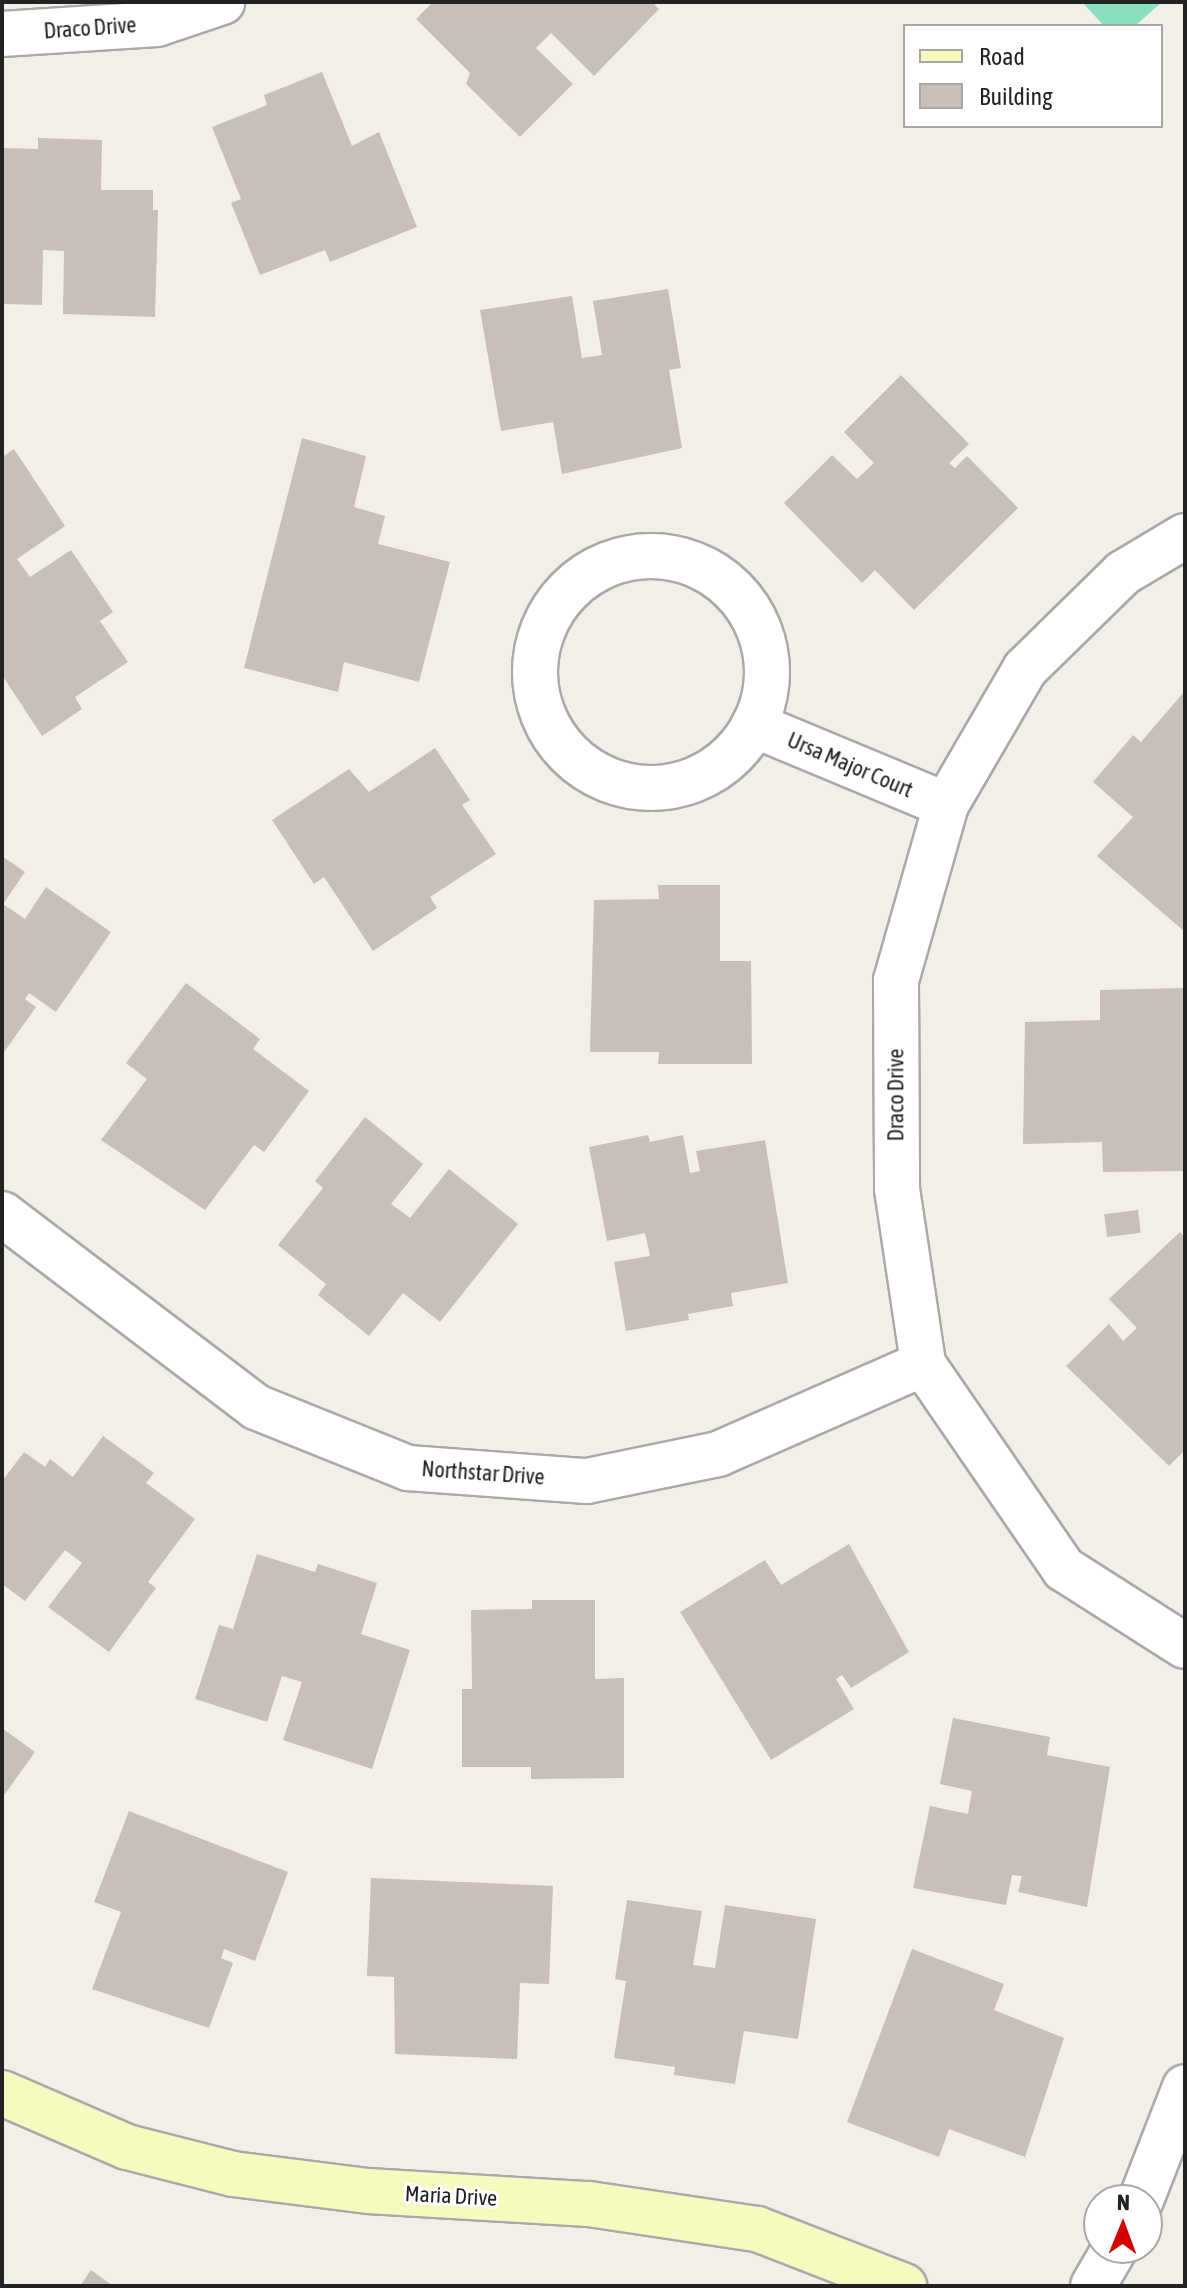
<!DOCTYPE html>
<style>
body{margin:0}
#map{position:relative;width:1187px;height:2288px;overflow:hidden;background:#f2efe9;font-family:"Asap Condensed",sans-serif}
div>[style]{position:absolute}
.pitch>*{inset:0;background:#88e0be}
.building>*{inset:0;background:#c7bfb8;transform-origin:0 0}
.roads{filter:drop-shadow(2px 0 #a9a9a9) drop-shadow(-2px 0 #a9a9a9) drop-shadow(0 2px #a9a9a9) drop-shadow(0 -2px #a9a9a9)}
.street>*{height:44px;margin:-22px;padding:0 22px;transform-origin:22px;border-radius:22px;background:#fff}
.street>.ring{margin:-22px;padding:0;box-sizing:content-box;background:none;border:44px solid #fff;border-radius:50%}
.secondary>*{height:44px;margin:-22px;padding:0 22px;transform-origin:22px;border-radius:22px;background:#f7fabf}
span{translate:-50% -50%;white-space:nowrap;text-align:center;line-height:1.15;-webkit-text-stroke:6px #fff;paint-order:stroke}
.street-label{font-size:22px;color:#222}
.frame{position:absolute;inset:0;border:4px solid #222;pointer-events:none}
.legend{position:absolute;left:903px;top:24px;width:260px;height:104px;box-sizing:border-box;background:#fff;border:2px solid #a7a7a7;margin:0;padding:10px 14px;list-style:none;font-size:24px;color:#222}
.legend li{display:flex;align-items:center;gap:16px;height:40px}
.legend b{width:40px;border:2px solid #a7a7a7}
.north{position:absolute;left:1083px;top:2184px;width:80px;height:80px;box-sizing:border-box;background:#fff;border:2px solid #a7a7a7;border-radius:50%;rotate:1deg;font-size:22px;font-weight:700;line-height:32px;text-align:center;color:#222}
.north::after{content:'';display:block;margin:auto;width:28px;height:36px;background:#d40000;clip-path:polygon(50% 0,100% 100%,50% 72%,0 100%)}
</style>
<div id="map">
<div class="pitch">
<div style="clip-path:polygon(1082px 2px,1162px 2px,1135px 26px,1104px 26px)"></div>
</div>
<div class="building">
<div style="clip-path:polygon(433px 2px,652px 2px,659px 9px,594px 76px,551px 33px,536px 48px,573px 84px,520px 137px,466px 84px,470px 73px,416px 19px)"></div>
<div style="clip-path:polygon(322px 72px,352px 146px,379px 132px,417px 227px,330px 262px,325px 250px,260px 275px,231px 203px,241px 199px,212px 127px,267px 105px,264px 95px)"></div>
<div style="clip-path:polygon(38px 138px,102px 140px,101px 190px,153px 190px,153px 210px,158px 210px,155px 317px,63px 314px,64px 251px,43px 250px,42px 305px,2px 304px,2px 148px,38px 149px)"></div>
<div style="clip-path:polygon(668px 289px,681px 368px,669px 370px,682px 448px,562px 474px,553px 422px,501px 431px,480px 310px,572px 296px,582px 358px,602px 355px,593px 301px)"></div>
<div style="clip-path:polygon(901px 375px,969px 444px,949px 463px,955px 468px,967px 456px,1018px 508px,914px 610px,875px 570px,862px 583px,784px 503px,832px 455px,857px 479px,874px 463px,844px 432px)"></div>
<div style="clip-path:polygon(302px 438px,366px 456px,354px 507px,385px 516px,378px 544px,450px 562px,419px 682px,344px 662px,338px 692px,244px 668px)"></div>
<div style="clip-path:polygon(14px 449px,65px 526px,17px 559px,30px 577px,71px 550px,113px 612px,100px 621px,128px 662px,75px 697px,82px 709px,42px 736px,2px 675px,2px 457px)"></div>
<div style="clip-path:polygon(1183px 693px,1185px 695px,1185px 932px,1097px 856px,1133px 817px,1093px 782px,1133px 735px,1141px 742px)"></div>
<div style="clip-path:polygon(435px 748px,470px 800px,462px 805px,496px 854px,430px 897px,437px 908px,373px 951px,324px 877px,314px 884px,272px 820px,349px 769px,369px 792px)"></div>
<div style="clip-path:polygon(2px 856px,25px 872px,3px 904px,25px 919px,46px 887px,111px 932px,56px 1012px,29px 993px,25px 999px,36px 1007px,2px 1055px)"></div>
<div style="clip-path:polygon(658px 885px,720px 885px,720px 961px,751px 961px,752px 1064px,658px 1064px,659px 1052px,590px 1052px,594px 900px,659px 899px)"></div>
<div style="clip-path:polygon(186px 983px,260px 1039px,253px 1049px,309px 1091px,264px 1152px,254px 1145px,205px 1210px,101px 1140px,147px 1079px,126px 1063px)"></div>
<div style="clip-path:polygon(1185px 988px,1185px 1171px,1103px 1172px,1102px 1142px,1023px 1144px,1025px 1022px,1100px 1020px,1100px 990px)"></div>
<div style="clip-path:polygon(365px 1117px,423px 1164px,391px 1204px,410px 1218px,449px 1169px,518px 1224px,440px 1322px,403px 1293px,369px 1336px,318px 1295px,326px 1284px,278px 1245px,323px 1188px,315px 1181px)"></div>
<div style="clip-path:polygon(648px 1135px,650px 1142px,683px 1135px,690px 1173px,700px 1171px,696px 1151px,765px 1140px,788px 1283px,731px 1293px,733px 1306px,688px 1314px,689px 1320px,626px 1331px,614px 1262px,650px 1256px,645px 1233px,607px 1241px,589px 1147px)"></div>
<div style="left:1138px;top:1210px;width:23px;height:34px;rotate:83deg"></div>
<div style="clip-path:polygon(1180px 1232px,1185px 1237px,1185px 1450px,1169px 1466px,1066px 1366px,1109px 1324px,1123px 1341px,1137px 1328px,1109px 1299px)"></div>
<div style="clip-path:polygon(103px 1436px,154px 1473px,146px 1483px,195px 1519px,148px 1582px,156px 1588px,109px 1652px,48px 1607px,82px 1563px,65px 1550px,25px 1601px,2px 1584px,2px 1481px,24px 1452px,45px 1467px,50px 1459px,73px 1477px)"></div>
<div style="clip-path:polygon(849px 1544px,909px 1652px,851px 1688px,842px 1675px,836px 1679px,854px 1709px,771px 1760px,680px 1612px,765px 1560px,781px 1585px)"></div>
<div style="clip-path:polygon(257px 1554px,315px 1572px,318px 1564px,377px 1583px,361px 1634px,410px 1650px,372px 1769px,283px 1740px,302px 1682px,282px 1676px,267px 1722px,195px 1699px,219px 1625px,233px 1629px)"></div>
<div style="clip-path:polygon(532px 1600px,595px 1600px,595px 1679px,624px 1678px,624px 1778px,531px 1779px,531px 1767px,462px 1767px,462px 1689px,472px 1689px,471px 1610px,532px 1609px)"></div>
<div style="clip-path:polygon(953px 1718px,1050px 1737px,1047px 1755px,1110px 1767px,1087px 1907px,1018px 1892px,1022px 1876px,1012px 1875px,1006px 1905px,913px 1888px,930px 1806px,968px 1814px,972px 1791px,940px 1784px)"></div>
<div style="clip-path:polygon(2px 1728px,35px 1752px,2px 1798px)"></div>
<div style="clip-path:polygon(129px 1811px,288px 1872px,255px 1961px,224px 1949px,221px 1958px,233px 1963px,209px 2028px,92px 1989px,121px 1912px,94px 1902px)"></div>
<div style="clip-path:polygon(371px 1878px,553px 1886px,549px 1984px,520px 1983px,517px 2059px,395px 2054px,394px 1977px,367px 1976px)"></div>
<div style="clip-path:polygon(627px 1900px,702px 1911px,693px 1965px,715px 1968px,725px 1905px,816px 1919px,798px 2039px,744px 2031px,735px 2084px,674px 2075px,675px 2067px,614px 2058px,626px 1981px,615px 1979px)"></div>
<div style="clip-path:polygon(912px 1949px,1004px 1984px,994px 2010px,1064px 2038px,1025px 2157px,949px 2129px,939px 2157px,847px 2122px)"></div>
<div style="clip-path:polygon(91px 2270px,113px 2286px,80px 2286px)"></div>
</div>
<div class="roads">
<div class="street">
<div style="left:2px;top:34px;width:155px;rotate:-3.7deg"></div>
<div style="left:157px;top:24px;width:69px;rotate:-18.7deg"></div>
<div style="left:1185px;top:536px;width:72px;rotate:149.2deg"></div>
<div style="left:1123px;top:573px;width:137px;rotate:135.6deg"></div>
<div style="left:1025px;top:669px;width:157px;rotate:120.2deg"></div>
<div style="left:946px;top:805px;width:183px;rotate:105.9deg"></div>
<div style="left:896px;top:981px;width:208px;rotate:89.7deg"></div>
<div style="left:897px;top:1189px;width:177px;rotate:81.5deg"></div>
<div style="left:923px;top:1364px;width:249px;rotate:55.5deg"></div>
<div style="left:1064px;top:1569px;width:143px;rotate:32.5deg"></div>
<div class="ring" style="left:535px;top:556px;width:188px;height:188px"></div>
<div style="left:754px;top:725px;width:208px;rotate:22.6deg"></div>
<div style="left:2px;top:1214px;width:319px;rotate:37.2deg"></div>
<div style="left:256px;top:1407px;width:164px;rotate:21.9deg"></div>
<div style="left:408px;top:1468px;width:179px;rotate:4.2deg"></div>
<div style="left:587px;top:1481px;width:134px;rotate:-11.6deg"></div>
<div style="left:718px;top:1454px;width:224px;rotate:-23.7deg"></div>
<div style="left:1141px;top:2200px;width:121px;rotate:-68.7deg"></div>
<div style="left:1093px;top:2286px;width:44px;rotate:-59.9deg"></div>
</div>
<div class="secondary">
<div style="left:2px;top:2093px;width:136px;rotate:23.4deg"></div>
<div style="left:127px;top:2147px;width:109px;rotate:14.3deg"></div>
<div style="left:233px;top:2174px;width:136px;rotate:7.2deg"></div>
<div style="left:368px;top:2191px;width:221px;rotate:3.4deg"></div>
<div style="left:589px;top:2204px;width:170px;rotate:8.5deg"></div>
<div style="left:757px;top:2229px;width:158px;rotate:21.2deg"></div>
</div>
</div>
<div class="street-label">
<span style="left:90px;top:28px;rotate:-4deg">Draco Drive</span>
<span style="left:850px;top:765px;rotate:23deg">Ursa Major Court</span>
<span style="left:896px;top:1095px;rotate:-90deg">Draco Drive</span>
<span style="left:483px;top:1473px;rotate:4deg">Northstar Drive</span>
<span style="left:451px;top:2196px;rotate:3deg">Maria Drive</span>
</div>
<div class="frame"></div>
<ul class="legend">
<li><b style="height:10px;background:#f7fabf"></b>Road</li>
<li><b style="height:22px;background:#c7bfb8"></b>Building</li>
</ul>
<div class="north">N</div>
</div>
